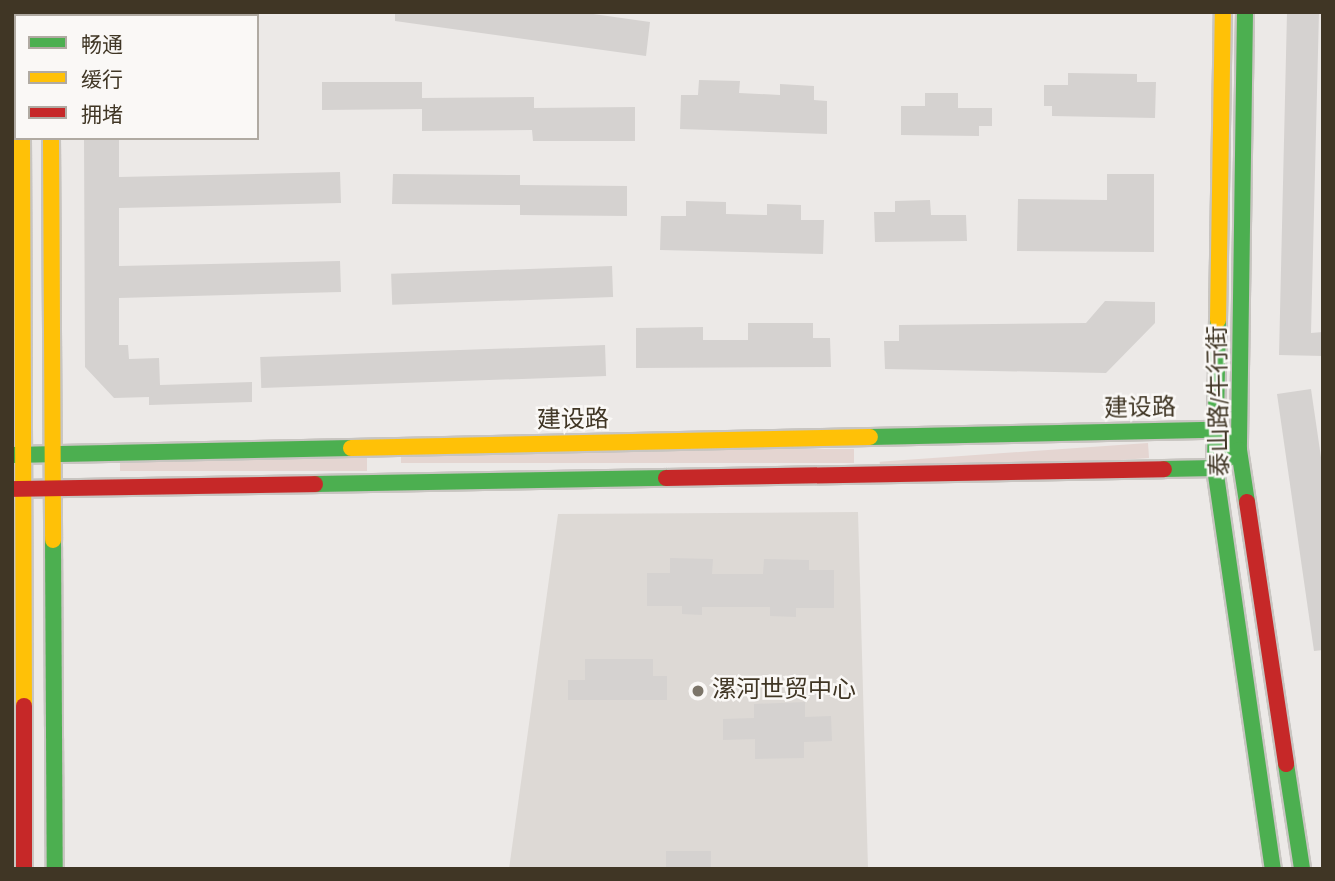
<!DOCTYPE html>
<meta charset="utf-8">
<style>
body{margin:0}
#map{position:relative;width:1335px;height:881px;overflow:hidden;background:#ece9e7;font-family:"Alegreya Sans","Noto Sans SC",sans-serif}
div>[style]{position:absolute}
.built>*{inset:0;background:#ddd9d5}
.green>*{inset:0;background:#e4d5d1;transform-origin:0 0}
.building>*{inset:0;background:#d5d2d0;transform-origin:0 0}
.roads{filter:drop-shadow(2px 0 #c8c5c1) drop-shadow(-2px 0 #c8c5c1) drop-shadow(0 2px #c8c5c1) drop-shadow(0 -2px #c8c5c1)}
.fast>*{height:16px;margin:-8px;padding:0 8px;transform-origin:8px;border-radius:8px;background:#4caf50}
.slow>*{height:16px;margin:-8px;padding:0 8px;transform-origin:8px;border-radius:8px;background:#ffc107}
.jam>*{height:16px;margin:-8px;padding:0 8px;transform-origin:8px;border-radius:8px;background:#c62828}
.dots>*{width:19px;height:19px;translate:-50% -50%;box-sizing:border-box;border:4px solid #faf8f6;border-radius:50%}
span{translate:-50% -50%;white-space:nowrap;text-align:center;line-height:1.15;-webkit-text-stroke:5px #faf8f6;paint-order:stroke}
.street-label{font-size:24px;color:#403625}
.poi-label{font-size:24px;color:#403625}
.left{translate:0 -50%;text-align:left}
.frame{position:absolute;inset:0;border:14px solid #403625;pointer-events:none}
.legend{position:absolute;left:14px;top:14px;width:245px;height:126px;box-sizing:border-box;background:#faf8f6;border:2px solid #b0aaa2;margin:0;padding:9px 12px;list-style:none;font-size:21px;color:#403625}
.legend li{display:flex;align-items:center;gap:14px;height:35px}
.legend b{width:35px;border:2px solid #b0aaa2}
</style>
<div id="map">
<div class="built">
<div style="clip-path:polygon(858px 512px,868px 869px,509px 869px,558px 514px)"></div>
</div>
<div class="green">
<div style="left:1148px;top:443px;width:15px;height:269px;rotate:86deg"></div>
<div style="left:854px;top:449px;width:14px;height:453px;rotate:90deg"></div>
<div style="left:367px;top:457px;width:14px;height:247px;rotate:90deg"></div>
</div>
<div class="building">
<div style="clip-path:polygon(395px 12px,579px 12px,650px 22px,646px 56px,395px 21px)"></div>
<div style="clip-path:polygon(1287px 12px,1319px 12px,1311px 333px,1323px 332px,1323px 356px,1279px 355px)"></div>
<div style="clip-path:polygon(1068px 73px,1137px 74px,1137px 82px,1156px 82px,1155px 118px,1052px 116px,1052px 106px,1044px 106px,1044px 85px,1068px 85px)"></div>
<div style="clip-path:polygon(699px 80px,740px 81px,739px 93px,780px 95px,780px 84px,814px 86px,814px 100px,827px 101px,827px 134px,680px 129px,681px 95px,698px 95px)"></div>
<div style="clip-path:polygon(322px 82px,422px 82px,422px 98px,534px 97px,534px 108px,635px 107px,635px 141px,533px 141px,532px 130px,422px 131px,422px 109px,322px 110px)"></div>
<div style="clip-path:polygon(925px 93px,958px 93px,958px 108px,992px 108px,992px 126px,979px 126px,979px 136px,901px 135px,901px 106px,925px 106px)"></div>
<div style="clip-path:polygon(84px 138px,119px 138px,119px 177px,340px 172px,341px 203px,119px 208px,119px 266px,340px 261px,341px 292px,119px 298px,119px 345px,128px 345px,129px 359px,159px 358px,160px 385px,252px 382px,252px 402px,149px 405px,149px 397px,114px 398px,85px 367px)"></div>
<div style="clip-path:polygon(393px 174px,520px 175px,520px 185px,627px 186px,627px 216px,520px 215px,520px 205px,392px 204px)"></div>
<div style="clip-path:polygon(1107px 174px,1154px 174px,1154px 252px,1017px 251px,1018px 199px,1107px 200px)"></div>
<div style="clip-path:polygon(930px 200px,931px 215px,966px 215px,967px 241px,875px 242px,874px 212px,895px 212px,895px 201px)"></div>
<div style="clip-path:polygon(686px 201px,726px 202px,726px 214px,767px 215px,767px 204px,801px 205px,801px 220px,824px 220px,823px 254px,660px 250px,661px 216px,686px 216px)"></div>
<div style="left:612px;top:266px;width:31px;height:221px;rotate:88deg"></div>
<div style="clip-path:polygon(1105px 301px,1155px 302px,1155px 323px,1106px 373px,885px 369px,884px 341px,899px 341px,899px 325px,1086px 323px)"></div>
<div style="clip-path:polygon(748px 323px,813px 323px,813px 338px,830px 338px,831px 367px,636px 368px,636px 328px,703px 327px,703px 340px,748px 340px)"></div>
<div style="left:605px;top:345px;width:31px;height:345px;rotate:88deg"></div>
<div style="clip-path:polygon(1311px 389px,1323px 471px,1323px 650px,1314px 651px,1277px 394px)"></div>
<div style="clip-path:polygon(670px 558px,713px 559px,712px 574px,763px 574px,764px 559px,809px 560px,809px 570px,834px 570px,834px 608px,796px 608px,796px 617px,770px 616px,770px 607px,702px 607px,702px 615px,682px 614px,682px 606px,647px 606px,647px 573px,670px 573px)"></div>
<div style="clip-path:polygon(585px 659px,653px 659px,653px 676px,667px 676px,667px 700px,568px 700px,568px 680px,585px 680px)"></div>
<div style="clip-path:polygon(805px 702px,805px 717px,831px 716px,832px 741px,804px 742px,804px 758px,755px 759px,755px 739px,723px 740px,723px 719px,754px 718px,754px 704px)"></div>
<div style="left:711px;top:851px;width:18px;height:45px;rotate:90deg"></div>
</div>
<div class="roads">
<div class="fast">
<div style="left:1245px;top:12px;width:438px;rotate:90.8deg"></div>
<div style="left:1239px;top:450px;width:53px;rotate:81.3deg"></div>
<div style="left:1218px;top:320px;width:148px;rotate:91.2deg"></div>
<div style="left:1215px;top:468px;width:405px;rotate:81.8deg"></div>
<div style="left:870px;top:437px;width:344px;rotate:-1.2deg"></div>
<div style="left:1214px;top:430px;width:32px;rotate:39deg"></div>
<div style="left:1239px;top:450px;width:30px;rotate:143deg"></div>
<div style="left:1215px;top:468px;width:51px;rotate:178.9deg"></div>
<div style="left:12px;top:455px;width:339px;rotate:-1.2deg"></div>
<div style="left:315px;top:484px;width:351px;rotate:-1deg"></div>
<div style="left:53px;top:540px;width:329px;rotate:89.7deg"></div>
<div style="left:1286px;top:764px;width:106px;rotate:81.3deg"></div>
</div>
<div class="slow">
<div style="left:22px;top:138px;width:568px;rotate:89.8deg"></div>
<div style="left:51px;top:138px;width:402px;rotate:89.7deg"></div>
<div style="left:1218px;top:320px;width:308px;rotate:-89.1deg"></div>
<div style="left:351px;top:448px;width:519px;rotate:-1.21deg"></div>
</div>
<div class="jam">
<div style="left:24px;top:12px;width:4px;rotate:90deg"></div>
<div style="left:51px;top:12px;width:4px;rotate:90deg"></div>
<div style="left:666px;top:478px;width:498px;rotate:-1deg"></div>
<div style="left:12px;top:489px;width:303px;rotate:-0.9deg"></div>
<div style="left:1247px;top:502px;width:265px;rotate:81.5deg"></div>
<div style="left:24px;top:706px;width:163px;rotate:90deg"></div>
</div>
</div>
<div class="dots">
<div style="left:698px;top:691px;background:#7c7569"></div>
</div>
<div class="street-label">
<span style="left:1220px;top:401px;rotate:-91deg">泰山路/牛行街</span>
<span style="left:1140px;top:409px;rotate:-1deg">建设路</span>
<span style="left:573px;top:421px;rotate:-1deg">建设路</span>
</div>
<div class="poi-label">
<span class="left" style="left:712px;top:691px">漯河世贸中心</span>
</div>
<div class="frame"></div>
<ul class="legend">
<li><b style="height:9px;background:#4caf50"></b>畅通</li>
<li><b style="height:9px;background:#ffc107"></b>缓行</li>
<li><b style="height:9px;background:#c62828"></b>拥堵</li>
</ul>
</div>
